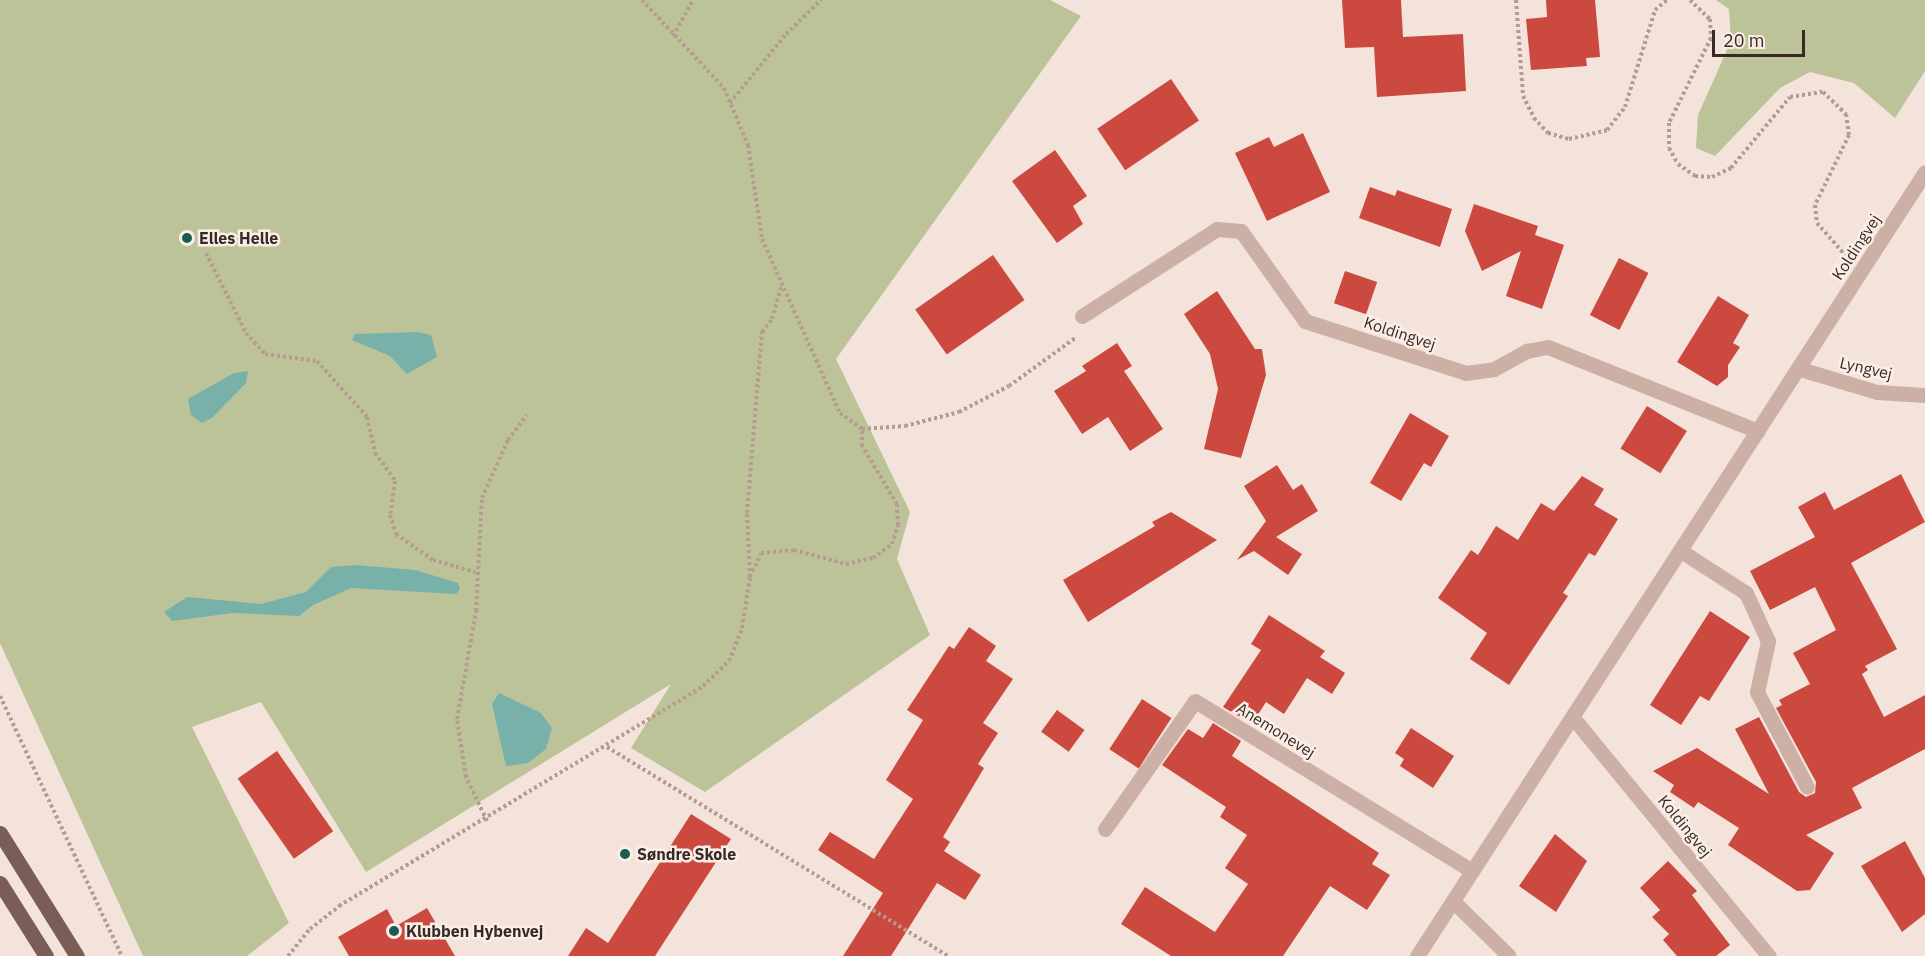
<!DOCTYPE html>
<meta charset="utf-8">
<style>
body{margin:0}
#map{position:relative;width:1925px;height:956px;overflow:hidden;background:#f3e3da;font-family:"IBM Plex Sans",sans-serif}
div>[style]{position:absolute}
.green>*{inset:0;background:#bcc399}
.water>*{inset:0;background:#78b1aa}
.building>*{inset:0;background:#cc493f;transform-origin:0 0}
.path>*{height:4px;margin-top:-2px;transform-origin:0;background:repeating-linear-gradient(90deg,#b79a90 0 3px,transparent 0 6px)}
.service>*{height:15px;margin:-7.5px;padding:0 7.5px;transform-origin:7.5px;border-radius:7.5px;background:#ccb0a5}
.minor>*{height:15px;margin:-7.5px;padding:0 7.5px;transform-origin:7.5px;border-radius:7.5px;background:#ccb0a5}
.tertiary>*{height:15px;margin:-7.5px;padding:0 7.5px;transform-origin:7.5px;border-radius:7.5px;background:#ccb0a5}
.primary>*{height:15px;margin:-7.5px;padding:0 7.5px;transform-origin:7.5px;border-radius:7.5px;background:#7a5d57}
.dots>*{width:16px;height:16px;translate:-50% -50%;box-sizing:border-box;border:3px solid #faeee7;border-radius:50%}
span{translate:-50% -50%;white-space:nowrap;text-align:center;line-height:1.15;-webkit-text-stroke:5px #faeee7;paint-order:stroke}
.poi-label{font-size:16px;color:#372927;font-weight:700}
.left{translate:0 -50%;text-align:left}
.street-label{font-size:16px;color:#372927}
.scale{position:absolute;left:1712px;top:30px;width:93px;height:27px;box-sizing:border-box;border:3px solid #372927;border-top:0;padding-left:8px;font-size:18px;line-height:21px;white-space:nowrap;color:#372927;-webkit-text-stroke:4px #faeee7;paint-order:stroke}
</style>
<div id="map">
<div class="green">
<div style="clip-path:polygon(0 0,1050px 0,1081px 16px,836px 359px,910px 512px,897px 559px,930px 635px,705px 792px,631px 748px,671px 684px,366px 872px,261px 702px,192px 727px,289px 923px,247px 956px,143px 956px,0 643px)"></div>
<div style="clip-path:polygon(1716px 0,1925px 0,1925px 71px,1895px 118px,1854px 83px,1810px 72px,1780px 88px,1715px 156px,1696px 148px,1698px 115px,1731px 41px,1729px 9px)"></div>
</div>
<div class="water">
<div style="clip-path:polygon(417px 332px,431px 335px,437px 357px,407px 374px,390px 356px,352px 340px,355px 334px)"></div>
<div style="clip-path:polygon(248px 371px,246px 383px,212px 418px,202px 423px,191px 415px,188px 399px,234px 373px)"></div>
<div style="clip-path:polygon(356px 565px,415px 570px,458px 583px,460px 589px,456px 594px,351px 588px,313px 605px,299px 616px,233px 613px,172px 621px,164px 612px,187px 597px,261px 604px,306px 592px,331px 567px)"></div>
<div style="clip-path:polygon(499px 693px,541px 713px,552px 728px,546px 749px,528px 763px,506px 766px,492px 704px)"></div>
</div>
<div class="building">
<div style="clip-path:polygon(1342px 0,1401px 0,1403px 37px,1463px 34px,1466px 91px,1377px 97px,1374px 47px,1345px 48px)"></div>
<div style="clip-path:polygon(1546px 0,1595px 0,1600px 57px,1586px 58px,1587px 66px,1531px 70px,1526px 19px,1547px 17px)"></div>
<div style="left:1171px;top:79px;width:50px;height:89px;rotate:56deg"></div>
<div style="clip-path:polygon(1303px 133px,1330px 192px,1267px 221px,1235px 153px,1269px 137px,1274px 147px)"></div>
<div style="clip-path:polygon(1055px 150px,1087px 196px,1073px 206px,1083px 224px,1057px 243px,1012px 181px)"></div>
<div style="clip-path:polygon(1370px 187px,1395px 196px,1397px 190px,1452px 209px,1440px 247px,1359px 218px)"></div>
<div style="clip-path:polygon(1474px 204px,1538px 226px,1535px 235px,1564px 245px,1542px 309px,1506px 296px,1521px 251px,1482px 271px,1465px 231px)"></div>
<div style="left:993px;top:255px;width:55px;height:95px;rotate:55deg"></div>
<div style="left:1619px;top:258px;width:33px;height:64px;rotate:27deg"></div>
<div style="left:1345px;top:271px;width:34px;height:34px;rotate:19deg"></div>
<div style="clip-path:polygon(1217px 291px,1255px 349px,1262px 349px,1266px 375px,1241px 458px,1204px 449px,1218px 389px,1210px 354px,1184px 314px)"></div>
<div style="clip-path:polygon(1718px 296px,1749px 315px,1733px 343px,1740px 347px,1728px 365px,1728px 377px,1717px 386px,1677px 362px)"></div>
<div style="clip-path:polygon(1117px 343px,1132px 366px,1124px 371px,1163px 429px,1130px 451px,1108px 417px,1082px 434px,1054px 391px,1086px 371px,1082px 366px)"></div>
<div style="left:1647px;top:406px;width:47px;height:50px;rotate:32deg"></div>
<div style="clip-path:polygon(1410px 413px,1449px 436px,1431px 467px,1424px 463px,1401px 501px,1370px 483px)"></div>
<div style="clip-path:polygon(1277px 465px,1293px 490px,1302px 484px,1318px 511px,1276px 537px,1302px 554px,1288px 575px,1254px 551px,1237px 560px,1266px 521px,1244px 486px)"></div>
<div style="clip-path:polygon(1901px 474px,1925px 522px,1851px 563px,1897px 649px,1865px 666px,1868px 670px,1862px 674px,1884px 717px,1925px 695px,1925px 749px,1852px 788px,1862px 808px,1806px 835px,1834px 853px,1810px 890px,1797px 891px,1728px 845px,1739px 828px,1698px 802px,1694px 808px,1670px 792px,1674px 785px,1653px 771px,1697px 748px,1769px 794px,1735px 729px,1759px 717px,1799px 792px,1806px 797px,1815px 793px,1816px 782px,1776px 708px,1782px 705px,1779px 700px,1810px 684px,1793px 653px,1836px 630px,1815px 587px,1770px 610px,1750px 571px,1815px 537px,1798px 507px,1825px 492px,1834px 510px)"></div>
<div style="clip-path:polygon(1582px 476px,1604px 489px,1594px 505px,1618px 519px,1595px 556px,1589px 553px,1563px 593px,1568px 596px,1509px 685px,1470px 659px,1487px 633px,1438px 598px,1471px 550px,1478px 555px,1496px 526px,1518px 540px,1541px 503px,1554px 511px)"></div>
<div style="clip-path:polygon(1171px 512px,1217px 540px,1088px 622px,1063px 580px,1155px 526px,1152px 522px)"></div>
<div style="clip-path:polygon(1710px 611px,1750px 637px,1709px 701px,1700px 696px,1681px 725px,1650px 705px)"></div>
<div style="clip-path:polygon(1269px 615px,1325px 651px,1320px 657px,1345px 673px,1332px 694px,1307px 678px,1284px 714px,1266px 702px,1252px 724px,1223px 707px,1261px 650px,1251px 644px)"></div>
<div style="clip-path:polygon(969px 627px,996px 646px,986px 661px,1013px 679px,983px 723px,998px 733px,978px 764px,984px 768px,943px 837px,950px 842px,944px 851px,981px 875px,965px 900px,937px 883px,891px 956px,843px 956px,883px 893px,818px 850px,830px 832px,874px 859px,913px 799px,886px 780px,923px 720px,907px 710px,949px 646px,954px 649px)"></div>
<div style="left:1142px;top:699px;width:35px;height:60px;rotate:33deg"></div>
<div style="left:1057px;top:710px;width:34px;height:27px;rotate:36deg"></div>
<div style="clip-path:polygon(1213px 723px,1241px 741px,1232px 756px,1379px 853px,1372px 864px,1390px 875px,1367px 910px,1330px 886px,1283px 956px,1171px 956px,1121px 924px,1145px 887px,1215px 932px,1248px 884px,1225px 868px,1247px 835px,1220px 817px,1226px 807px,1162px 765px,1188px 729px,1203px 738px)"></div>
<div style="clip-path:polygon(1411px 728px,1454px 756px,1433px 788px,1400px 766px,1404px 759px,1395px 753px)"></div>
<div style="left:277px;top:751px;width:98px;height:48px;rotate:55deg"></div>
<div style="clip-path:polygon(691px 814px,731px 839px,655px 956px,568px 956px,586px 928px,608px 943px)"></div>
<div style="clip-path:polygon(1555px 834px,1587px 861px,1556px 912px,1519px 886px)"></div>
<div style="clip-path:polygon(1905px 841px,1925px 878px,1925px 914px,1902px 932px,1861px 866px)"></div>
<div style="clip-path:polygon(1668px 861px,1697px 891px,1692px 895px,1730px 945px,1716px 956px,1677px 956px,1663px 940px,1669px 934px,1652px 917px,1660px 910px,1640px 888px)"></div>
<div style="clip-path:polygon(427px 908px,455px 956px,349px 956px,338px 937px,387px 909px,396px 926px)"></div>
</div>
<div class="path">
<div style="left:642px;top:0;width:120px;rotate:47deg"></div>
<div style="left:724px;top:88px;width:62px;rotate:67.2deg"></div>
<div style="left:748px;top:145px;width:95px;rotate:81.5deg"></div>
<div style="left:762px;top:239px;width:191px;rotate:65.9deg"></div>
<div style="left:840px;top:413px;width:27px;rotate:36deg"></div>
<div style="left:862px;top:429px;width:43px;rotate:-4deg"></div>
<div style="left:905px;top:426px;width:56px;rotate:-14.5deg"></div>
<div style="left:959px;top:412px;width:56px;rotate:-27.5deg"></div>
<div style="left:1009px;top:386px;width:82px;rotate:-36deg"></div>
<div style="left:1516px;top:0;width:96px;rotate:85.8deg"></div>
<div style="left:1523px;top:96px;width:25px;rotate:63deg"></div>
<div style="left:1534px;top:118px;width:21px;rotate:47deg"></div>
<div style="left:1548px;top:133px;width:22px;rotate:16deg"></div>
<div style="left:1569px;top:139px;width:39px;rotate:-13deg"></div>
<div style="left:1607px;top:130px;width:29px;rotate:-52deg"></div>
<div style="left:1625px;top:107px;width:102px;rotate:-72.8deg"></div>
<div style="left:1655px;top:10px;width:16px;rotate:-40deg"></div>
<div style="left:1690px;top:0;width:28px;rotate:44deg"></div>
<div style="left:1710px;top:19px;width:19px;rotate:87deg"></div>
<div style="left:1711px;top:38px;width:95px;rotate:116.3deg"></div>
<div style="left:1669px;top:123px;width:25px;rotate:90deg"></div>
<div style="left:1669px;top:148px;width:18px;rotate:61deg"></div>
<div style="left:1678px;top:164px;width:21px;rotate:35deg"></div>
<div style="left:1695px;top:176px;width:17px;rotate:3deg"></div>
<div style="left:1712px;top:177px;width:21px;rotate:-25deg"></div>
<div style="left:1731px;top:168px;width:92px;rotate:-50.3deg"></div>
<div style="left:1790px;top:97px;width:33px;rotate:-9deg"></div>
<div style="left:1823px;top:92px;width:32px;rotate:44deg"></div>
<div style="left:1846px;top:114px;width:21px;rotate:82deg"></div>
<div style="left:1849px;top:135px;width:78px;rotate:115.9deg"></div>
<div style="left:1815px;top:205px;width:18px;rotate:84deg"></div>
<div style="left:1817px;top:223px;width:43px;rotate:48.8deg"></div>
<div style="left:673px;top:36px;width:41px;rotate:-60.9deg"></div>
<div style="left:730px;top:103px;width:89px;rotate:-50.9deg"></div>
<div style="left:786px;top:34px;width:49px;rotate:-44.2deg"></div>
<div style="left:206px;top:253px;width:89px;rotate:63.4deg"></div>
<div style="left:246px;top:333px;width:28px;rotate:48deg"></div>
<div style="left:265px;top:354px;width:52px;rotate:7.7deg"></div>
<div style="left:317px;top:361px;width:75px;rotate:48.2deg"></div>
<div style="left:367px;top:417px;width:37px;rotate:77deg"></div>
<div style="left:375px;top:453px;width:34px;rotate:54deg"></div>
<div style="left:395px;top:481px;width:34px;rotate:98deg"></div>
<div style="left:390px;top:515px;width:20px;rotate:72deg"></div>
<div style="left:396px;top:534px;width:45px;rotate:35.1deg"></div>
<div style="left:433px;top:560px;width:44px;rotate:15.9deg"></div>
<div style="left:750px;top:577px;width:64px;rotate:-92.7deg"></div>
<div style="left:747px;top:513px;width:182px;rotate:-85.3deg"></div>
<div style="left:762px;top:332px;width:16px;rotate:-52deg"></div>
<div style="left:772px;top:319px;width:36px;rotate:-74deg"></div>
<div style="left:0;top:696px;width:287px;rotate:64.9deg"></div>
<div style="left:607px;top:747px;width:400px;rotate:31.5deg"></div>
<div style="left:487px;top:821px;width:49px;rotate:-115.5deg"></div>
<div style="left:466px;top:777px;width:59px;rotate:-98.8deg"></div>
<div style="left:457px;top:719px;width:110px;rotate:-80deg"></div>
<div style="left:476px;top:611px;width:113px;rotate:-87deg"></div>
<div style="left:482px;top:498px;width:64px;rotate:-65.9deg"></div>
<div style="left:508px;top:440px;width:31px;rotate:-53deg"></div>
<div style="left:288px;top:956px;width:35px;rotate:-51deg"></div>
<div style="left:310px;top:929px;width:37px;rotate:-38deg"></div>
<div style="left:339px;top:906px;width:425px;rotate:-31.1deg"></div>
<div style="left:703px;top:686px;width:36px;rotate:-44deg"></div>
<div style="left:729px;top:661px;width:35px;rotate:-68deg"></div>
<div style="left:742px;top:628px;width:52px;rotate:-81.1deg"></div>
<div style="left:750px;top:577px;width:26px;rotate:-65deg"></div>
<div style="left:761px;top:553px;width:33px;rotate:-5deg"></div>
<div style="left:794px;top:550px;width:54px;rotate:15.1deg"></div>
<div style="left:846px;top:564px;width:28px;rotate:-13deg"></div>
<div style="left:873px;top:558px;width:24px;rotate:-36deg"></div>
<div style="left:892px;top:544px;width:20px;rotate:-72deg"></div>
<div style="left:898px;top:525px;width:21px;rotate:-93deg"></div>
<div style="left:897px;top:504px;width:68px;rotate:-121.1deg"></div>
<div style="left:862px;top:446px;width:17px;rotate:-90deg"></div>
</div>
<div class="service">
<div style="left:1453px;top:901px;width:78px;rotate:44.5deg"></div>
</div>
<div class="minor">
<div style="left:1082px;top:316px;width:161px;rotate:-32.8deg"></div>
<div style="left:1217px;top:229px;width:24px;rotate:5deg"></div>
<div style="left:1241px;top:231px;width:110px;rotate:54.6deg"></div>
<div style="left:1305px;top:321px;width:169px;rotate:17.9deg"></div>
<div style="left:1466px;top:373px;width:28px;rotate:-8deg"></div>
<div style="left:1494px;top:369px;width:38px;rotate:-29deg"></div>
<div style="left:1527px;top:351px;width:21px;rotate:-11deg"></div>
<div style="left:1548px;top:347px;width:226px;rotate:21.8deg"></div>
<div style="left:1800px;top:369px;width:80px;rotate:16.6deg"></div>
<div style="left:1877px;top:392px;width:48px;rotate:3.6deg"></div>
<div style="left:1681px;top:551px;width:77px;rotate:32.9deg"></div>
<div style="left:1746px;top:593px;width:53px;rotate:65.4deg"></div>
<div style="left:1768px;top:641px;width:52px;rotate:102.2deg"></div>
<div style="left:1757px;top:692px;width:107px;rotate:62.2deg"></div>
<div style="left:1574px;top:719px;width:307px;rotate:50.6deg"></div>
<div style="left:1105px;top:829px;width:156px;rotate:-54.9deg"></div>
<div style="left:1195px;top:701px;width:325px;rotate:31.5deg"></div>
</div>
<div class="tertiary">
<div style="left:1417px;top:956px;width:934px;rotate:-57.06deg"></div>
</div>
<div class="primary">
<div style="left:0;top:833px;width:145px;rotate:58deg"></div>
<div style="left:0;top:883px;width:86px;rotate:57.8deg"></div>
</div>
<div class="dots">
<div style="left:187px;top:238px;background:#1a5b54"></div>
<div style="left:625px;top:854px;background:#1a5b54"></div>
<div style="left:394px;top:931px;background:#1a5b54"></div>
</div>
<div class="poi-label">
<span class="left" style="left:199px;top:238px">Elles Helle</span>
<span class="left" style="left:637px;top:854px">Søndre Skole</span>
<span class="left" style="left:406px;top:931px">Klubben Hybenvej</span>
</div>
<div class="street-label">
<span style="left:1856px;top:247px;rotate:-57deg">Koldingvej</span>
<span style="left:1400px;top:333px;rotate:18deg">Koldingvej</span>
<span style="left:1866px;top:368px;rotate:13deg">Lyngvej</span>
<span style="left:1276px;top:730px;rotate:32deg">Anemonevej</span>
<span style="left:1685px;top:826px;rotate:51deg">Koldingvej</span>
</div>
<div class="scale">20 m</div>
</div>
